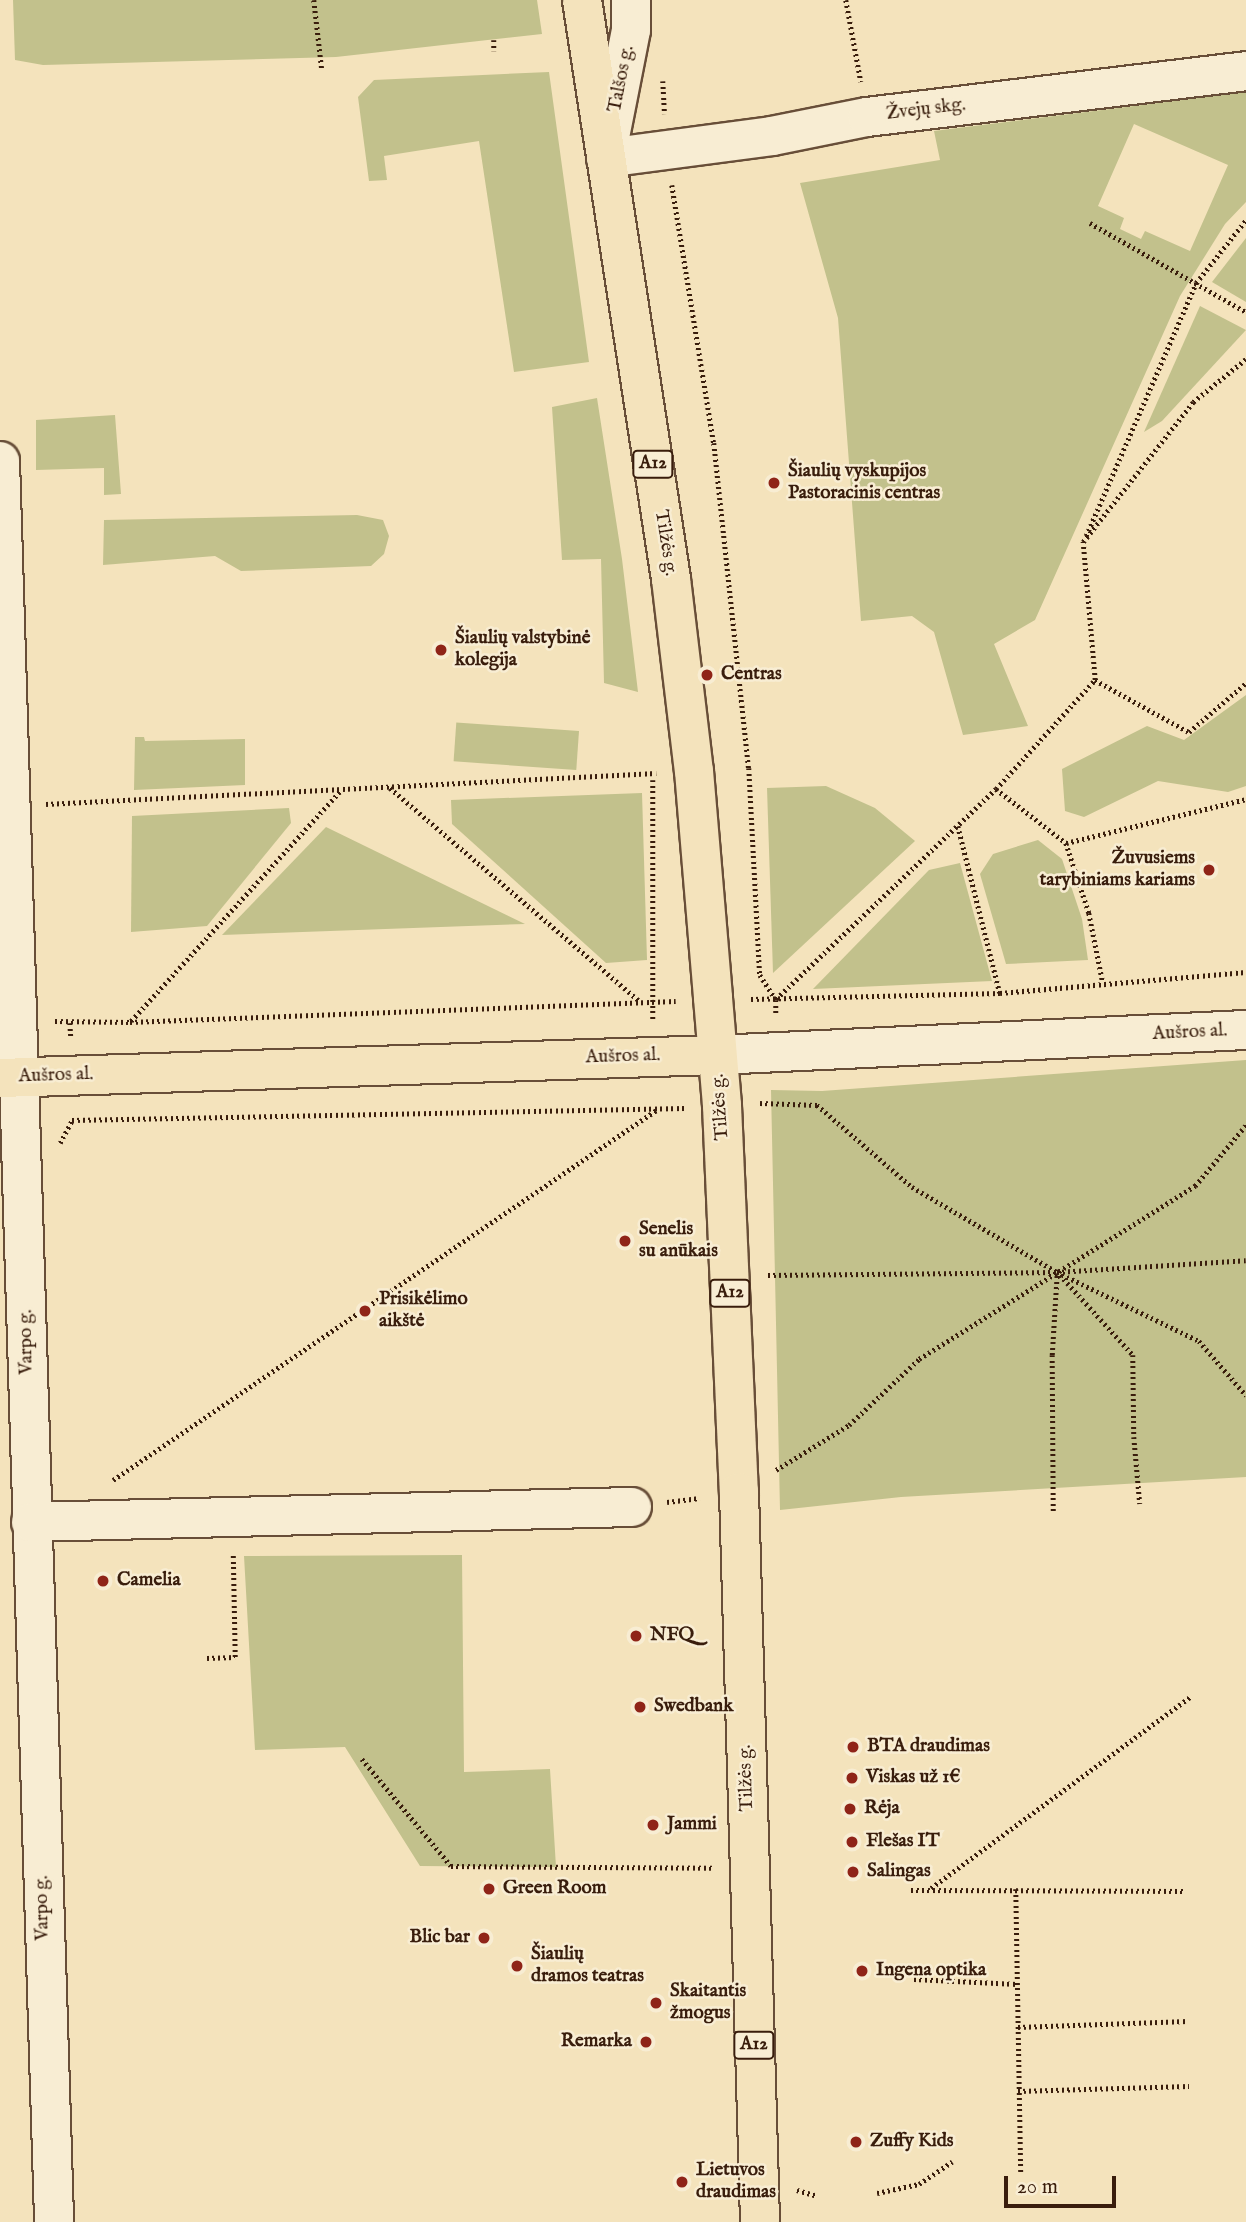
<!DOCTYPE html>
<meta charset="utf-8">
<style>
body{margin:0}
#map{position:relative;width:1246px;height:2222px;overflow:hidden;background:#f4e3bc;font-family:"IM FELL English",serif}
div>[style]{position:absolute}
.green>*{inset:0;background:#c2c18c;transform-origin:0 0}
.path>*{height:4.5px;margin-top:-2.25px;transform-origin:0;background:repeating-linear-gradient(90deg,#391d0c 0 2px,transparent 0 5.5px)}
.roads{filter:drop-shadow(2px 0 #684e38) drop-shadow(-2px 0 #684e38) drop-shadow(0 2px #684e38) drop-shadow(0 -2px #684e38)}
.minor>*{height:38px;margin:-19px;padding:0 19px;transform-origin:19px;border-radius:19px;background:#f8edd3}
.major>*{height:38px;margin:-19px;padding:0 19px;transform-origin:19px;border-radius:19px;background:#f4e3bc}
.highway>*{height:38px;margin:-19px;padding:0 19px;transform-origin:19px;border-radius:19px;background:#f4e3bc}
.dots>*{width:19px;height:19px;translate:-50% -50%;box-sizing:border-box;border:4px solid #f8edd3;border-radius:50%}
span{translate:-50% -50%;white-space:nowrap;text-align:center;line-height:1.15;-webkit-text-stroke:5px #f8edd3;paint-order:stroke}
.shield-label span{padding:2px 5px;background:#f8edd3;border:2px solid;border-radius:5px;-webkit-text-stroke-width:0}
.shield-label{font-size:18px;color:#391d0c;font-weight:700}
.street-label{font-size:19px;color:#391d0c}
.poi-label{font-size:19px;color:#391d0c;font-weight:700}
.left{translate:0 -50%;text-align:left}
.right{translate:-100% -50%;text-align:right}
.scale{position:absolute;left:1004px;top:2176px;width:112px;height:32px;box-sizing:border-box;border:4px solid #391d0c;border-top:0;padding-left:9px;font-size:21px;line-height:24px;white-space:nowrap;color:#391d0c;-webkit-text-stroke:5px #f8edd3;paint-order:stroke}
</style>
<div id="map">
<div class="green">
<div style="clip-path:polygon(13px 0,537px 0,542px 34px,336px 57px,43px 65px,15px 60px)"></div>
<div style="clip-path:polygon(549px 72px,589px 362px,514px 372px,479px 141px,384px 156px,387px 180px,369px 181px,358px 97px,374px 80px)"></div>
<div style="clip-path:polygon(evenodd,1246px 92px,1246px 202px,1225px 224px,1180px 296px,1035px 620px,994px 644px,1028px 726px,963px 735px,934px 632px,912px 616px,861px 621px,838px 318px,800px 183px,940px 160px,934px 131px,1246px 92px,1134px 124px,1228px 165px,1190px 251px,1145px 231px,1141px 239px,1120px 229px,1124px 218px,1098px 206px,1134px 124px)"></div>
<div style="clip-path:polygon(1246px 238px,1246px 302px,1212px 282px)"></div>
<div style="clip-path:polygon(1200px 306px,1246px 330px,1162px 421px,1144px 432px)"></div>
<div style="clip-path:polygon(597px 398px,622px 559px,638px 692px,604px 683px,601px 559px,562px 560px,552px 407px)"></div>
<div style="clip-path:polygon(115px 415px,121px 494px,104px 495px,104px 468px,36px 470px,36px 420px)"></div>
<div style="clip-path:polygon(357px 515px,383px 520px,389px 536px,384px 554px,371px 566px,241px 571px,215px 556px,103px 565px,104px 520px)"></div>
<div style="clip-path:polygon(1246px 695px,1246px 786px,1228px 792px,1158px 781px,1084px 817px,1065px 811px,1062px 769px,1147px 726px,1184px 740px)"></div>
<div style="left:579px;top:731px;width:39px;height:123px;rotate:94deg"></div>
<div style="clip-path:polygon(135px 737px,144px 737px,145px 741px,245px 739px,245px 785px,134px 790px)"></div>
<div style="clip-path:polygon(826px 786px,875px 808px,915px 841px,773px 973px,767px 788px)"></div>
<div style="clip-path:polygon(642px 793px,647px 960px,606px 963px,452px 824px,451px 800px)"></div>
<div style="clip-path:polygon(289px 808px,291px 823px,207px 926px,131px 932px,132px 816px)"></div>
<div style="clip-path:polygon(326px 827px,525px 924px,222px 935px)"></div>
<div style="clip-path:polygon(1038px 840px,1062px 859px,1082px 919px,1088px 960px,1006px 964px,980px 874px,993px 854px)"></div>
<div style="clip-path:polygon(960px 863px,992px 981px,813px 989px,929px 870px)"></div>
<div style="clip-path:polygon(1246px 1060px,1246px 1477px,901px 1497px,780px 1510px,771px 1090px,822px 1091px)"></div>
<div style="clip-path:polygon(462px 1555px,464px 1772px,550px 1769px,556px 1867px,420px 1866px,345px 1747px,255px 1750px,244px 1556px)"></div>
</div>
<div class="path">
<div style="left:314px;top:0;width:70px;rotate:83.5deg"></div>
<div style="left:846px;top:0;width:83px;rotate:79.6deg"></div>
<div style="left:494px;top:40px;width:11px;rotate:90deg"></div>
<div style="left:663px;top:81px;width:33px;rotate:87deg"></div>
<div style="left:672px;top:185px;width:261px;rotate:80.8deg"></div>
<div style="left:714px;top:443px;width:327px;rotate:83.9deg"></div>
<div style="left:749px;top:768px;width:207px;rotate:87deg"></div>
<div style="left:760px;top:975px;width:30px;rotate:57deg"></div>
<div style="left:776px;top:1000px;width:13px;rotate:90deg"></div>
<div style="left:1090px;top:223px;width:180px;rotate:29.7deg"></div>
<div style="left:1086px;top:536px;width:276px;rotate:-66.5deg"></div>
<div style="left:1196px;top:283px;width:80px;rotate:-51.6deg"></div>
<div style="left:1095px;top:680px;width:107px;rotate:29deg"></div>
<div style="left:1189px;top:732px;width:75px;rotate:-40.7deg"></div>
<div style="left:653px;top:780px;width:240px;rotate:90deg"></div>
<div style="left:390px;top:788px;width:328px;rotate:40.5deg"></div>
<div style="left:996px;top:789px;width:88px;rotate:37.6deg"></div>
<div style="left:1066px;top:843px;width:74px;rotate:71.8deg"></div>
<div style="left:1089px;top:913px;width:71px;rotate:78.7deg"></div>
<div style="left:46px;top:804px;width:611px;rotate:-2.91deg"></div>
<div style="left:958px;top:826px;width:172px;rotate:75.9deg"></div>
<div style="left:1066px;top:843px;width:185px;rotate:-13.7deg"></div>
<div style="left:751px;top:999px;width:249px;rotate:-1.4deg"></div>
<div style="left:1000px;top:993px;width:247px;rotate:-4.9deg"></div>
<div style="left:776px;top:999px;width:304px;rotate:-43.7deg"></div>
<div style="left:996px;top:789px;width:147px;rotate:-47.8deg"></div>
<div style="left:1095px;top:680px;width:139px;rotate:-95deg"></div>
<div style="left:1083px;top:542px;width:178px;rotate:-51.8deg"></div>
<div style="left:1193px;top:402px;width:68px;rotate:-39.1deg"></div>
<div style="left:55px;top:1021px;width:75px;rotate:0.8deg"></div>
<div style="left:130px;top:1022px;width:546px;rotate:-2.2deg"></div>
<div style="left:131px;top:1021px;width:312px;rotate:-47.7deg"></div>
<div style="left:70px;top:1023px;width:16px;rotate:86deg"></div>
<div style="left:760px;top:1103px;width:57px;rotate:2deg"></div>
<div style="left:817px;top:1105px;width:125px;rotate:40.8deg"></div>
<div style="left:912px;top:1187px;width:168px;rotate:30.4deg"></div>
<div style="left:1057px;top:1272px;width:158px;rotate:25.9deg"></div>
<div style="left:1199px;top:1341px;width:72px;rotate:49deg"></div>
<div style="left:60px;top:1143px;width:26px;rotate:-62deg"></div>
<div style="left:72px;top:1120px;width:613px;rotate:-1.12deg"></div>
<div style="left:768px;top:1275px;width:289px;rotate:-0.6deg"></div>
<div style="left:1057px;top:1272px;width:189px;rotate:-3.6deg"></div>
<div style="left:1060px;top:1275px;width:108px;rotate:47.6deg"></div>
<div style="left:1133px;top:1355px;width:82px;rotate:89.3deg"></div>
<div style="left:1134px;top:1437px;width:67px;rotate:84.9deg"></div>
<div style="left:776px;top:1470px;width:86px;rotate:-31.7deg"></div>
<div style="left:849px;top:1425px;width:96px;rotate:-43.3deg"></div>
<div style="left:919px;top:1359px;width:326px;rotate:-32.1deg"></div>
<div style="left:1195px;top:1186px;width:80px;rotate:-50.1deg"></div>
<div style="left:113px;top:1480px;width:659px;rotate:-34.24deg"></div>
<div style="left:667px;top:1502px;width:33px;rotate:-7deg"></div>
<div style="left:1053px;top:1511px;width:156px;rotate:-90.4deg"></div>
<div style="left:1052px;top:1355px;width:82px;rotate:-86.5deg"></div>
<div style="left:207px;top:1658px;width:28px;rotate:-2deg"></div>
<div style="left:235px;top:1657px;width:102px;rotate:-91.1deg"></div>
<div style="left:362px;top:1759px;width:139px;rotate:50.2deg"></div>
<div style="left:451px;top:1866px;width:263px;rotate:0.4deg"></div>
<div style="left:931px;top:1888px;width:323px;rotate:-36.4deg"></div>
<div style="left:1016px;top:1889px;width:283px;rotate:89deg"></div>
<div style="left:911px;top:1890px;width:274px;rotate:0.2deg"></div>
<div style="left:914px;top:1979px;width:103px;rotate:2.8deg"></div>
<div style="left:1018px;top:2027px;width:170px;rotate:-2deg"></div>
<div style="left:1018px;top:2091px;width:171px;rotate:-1.7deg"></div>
<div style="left:797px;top:2190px;width:19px;rotate:16deg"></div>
<div style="left:877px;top:2193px;width:43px;rotate:-12.1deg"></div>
<div style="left:919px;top:2184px;width:40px;rotate:-34deg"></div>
</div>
<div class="roads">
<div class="minor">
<div style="left:631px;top:0;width:30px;rotate:90deg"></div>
<div style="left:631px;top:30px;width:130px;rotate:101.1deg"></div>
<div style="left:606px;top:158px;width:167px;rotate:-7.5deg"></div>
<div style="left:772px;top:136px;width:97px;rotate:-11.3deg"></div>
<div style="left:867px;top:117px;width:382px;rotate:-6.9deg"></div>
<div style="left:0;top:461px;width:1762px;rotate:88.24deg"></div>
<div style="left:717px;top:1055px;width:530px;rotate:-2.71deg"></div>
<div style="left:31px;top:1522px;width:601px;rotate:-1.43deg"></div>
</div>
<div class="major">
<div style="left:0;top:1078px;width:717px;rotate:-1.84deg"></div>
</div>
<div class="highway">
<div style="left:582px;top:0;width:586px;rotate:81.26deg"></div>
<div style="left:671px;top:579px;width:193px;rotate:83.2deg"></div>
<div style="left:694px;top:771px;width:228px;rotate:85.2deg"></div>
<div style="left:713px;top:998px;width:108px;rotate:85.2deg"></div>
<div style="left:722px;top:1106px;width:386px;rotate:87.5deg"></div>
<div style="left:739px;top:1492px;width:730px;rotate:88.35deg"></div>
</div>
</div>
<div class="dots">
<div style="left:774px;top:483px;background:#8f2418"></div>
<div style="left:441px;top:650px;background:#8f2418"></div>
<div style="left:707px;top:675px;background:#8f2418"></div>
<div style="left:1209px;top:870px;background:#8f2418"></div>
<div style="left:625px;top:1241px;background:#8f2418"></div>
<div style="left:365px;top:1311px;background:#8f2418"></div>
<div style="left:103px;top:1581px;background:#8f2418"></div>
<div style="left:636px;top:1636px;background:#8f2418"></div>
<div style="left:640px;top:1707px;background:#8f2418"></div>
<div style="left:853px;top:1747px;background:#8f2418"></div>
<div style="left:852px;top:1778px;background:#8f2418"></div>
<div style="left:850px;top:1809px;background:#8f2418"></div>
<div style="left:653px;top:1825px;background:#8f2418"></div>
<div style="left:852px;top:1842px;background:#8f2418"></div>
<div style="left:853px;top:1872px;background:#8f2418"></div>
<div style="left:489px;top:1889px;background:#8f2418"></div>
<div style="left:484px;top:1938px;background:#8f2418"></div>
<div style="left:517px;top:1966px;background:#8f2418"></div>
<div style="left:862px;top:1971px;background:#8f2418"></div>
<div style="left:656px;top:2003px;background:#8f2418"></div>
<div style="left:646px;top:2042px;background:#8f2418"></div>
<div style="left:856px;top:2142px;background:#8f2418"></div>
<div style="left:682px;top:2182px;background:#8f2418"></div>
</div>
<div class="shield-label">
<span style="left:653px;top:464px">A12</span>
<span style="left:730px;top:1293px">A12</span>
<span style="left:754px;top:2045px">A12</span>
</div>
<div class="street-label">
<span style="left:622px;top:79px;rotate:-79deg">Talšos g.</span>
<span style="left:926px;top:110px;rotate:-7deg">Žvejų skg.</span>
<span style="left:665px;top:543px;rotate:81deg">Tilžės g.</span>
<span style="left:1190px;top:1033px;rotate:-3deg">Aušros al.</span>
<span style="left:623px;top:1057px;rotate:-2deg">Aušros al.</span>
<span style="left:56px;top:1076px;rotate:-2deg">Aušros al.</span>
<span style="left:721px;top:1107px;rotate:-94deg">Tilžės g.</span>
<span style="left:27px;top:1342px;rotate:-91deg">Varpo g.</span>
<span style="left:747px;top:1778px;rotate:-92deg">Tilžės g.</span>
<span style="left:43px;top:1908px;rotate:-91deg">Varpo g.</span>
</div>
<div class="poi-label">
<span class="left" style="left:788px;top:483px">Šiaulių vyskupijos<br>Pastoracinis centras</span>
<span class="left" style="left:455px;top:650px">Šiaulių valstybinė<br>kolegija</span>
<span class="left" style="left:721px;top:675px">Centras</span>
<span class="right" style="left:1195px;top:870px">Žuvusiems<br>tarybiniams kariams</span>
<span class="left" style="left:639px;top:1241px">Senelis<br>su anūkais</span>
<span class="left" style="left:379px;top:1311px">Prisikėlimo<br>aikštė</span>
<span class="left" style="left:117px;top:1581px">Camelia</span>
<span class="left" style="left:650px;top:1636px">NFQ</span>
<span class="left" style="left:654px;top:1707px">Swedbank</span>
<span class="left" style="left:867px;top:1747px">BTA draudimas</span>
<span class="left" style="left:866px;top:1778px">Viskas už 1€</span>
<span class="left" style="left:864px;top:1809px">Rėja</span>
<span class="left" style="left:667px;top:1825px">Jammi</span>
<span class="left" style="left:866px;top:1842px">Flešas IT</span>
<span class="left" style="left:867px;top:1872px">Salingas</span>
<span class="left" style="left:503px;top:1889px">Green Room</span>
<span class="right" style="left:470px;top:1938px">Blic bar</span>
<span class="left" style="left:531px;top:1966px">Šiaulių<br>dramos teatras</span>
<span class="left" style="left:876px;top:1971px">Ingena optika</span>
<span class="left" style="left:670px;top:2003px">Skaitantis<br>žmogus</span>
<span class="right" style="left:632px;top:2042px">Remarka</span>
<span class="left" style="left:870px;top:2142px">Zuffy Kids</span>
<span class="left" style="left:696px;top:2182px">Lietuvos<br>draudimas</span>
</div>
<div class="scale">20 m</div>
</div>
